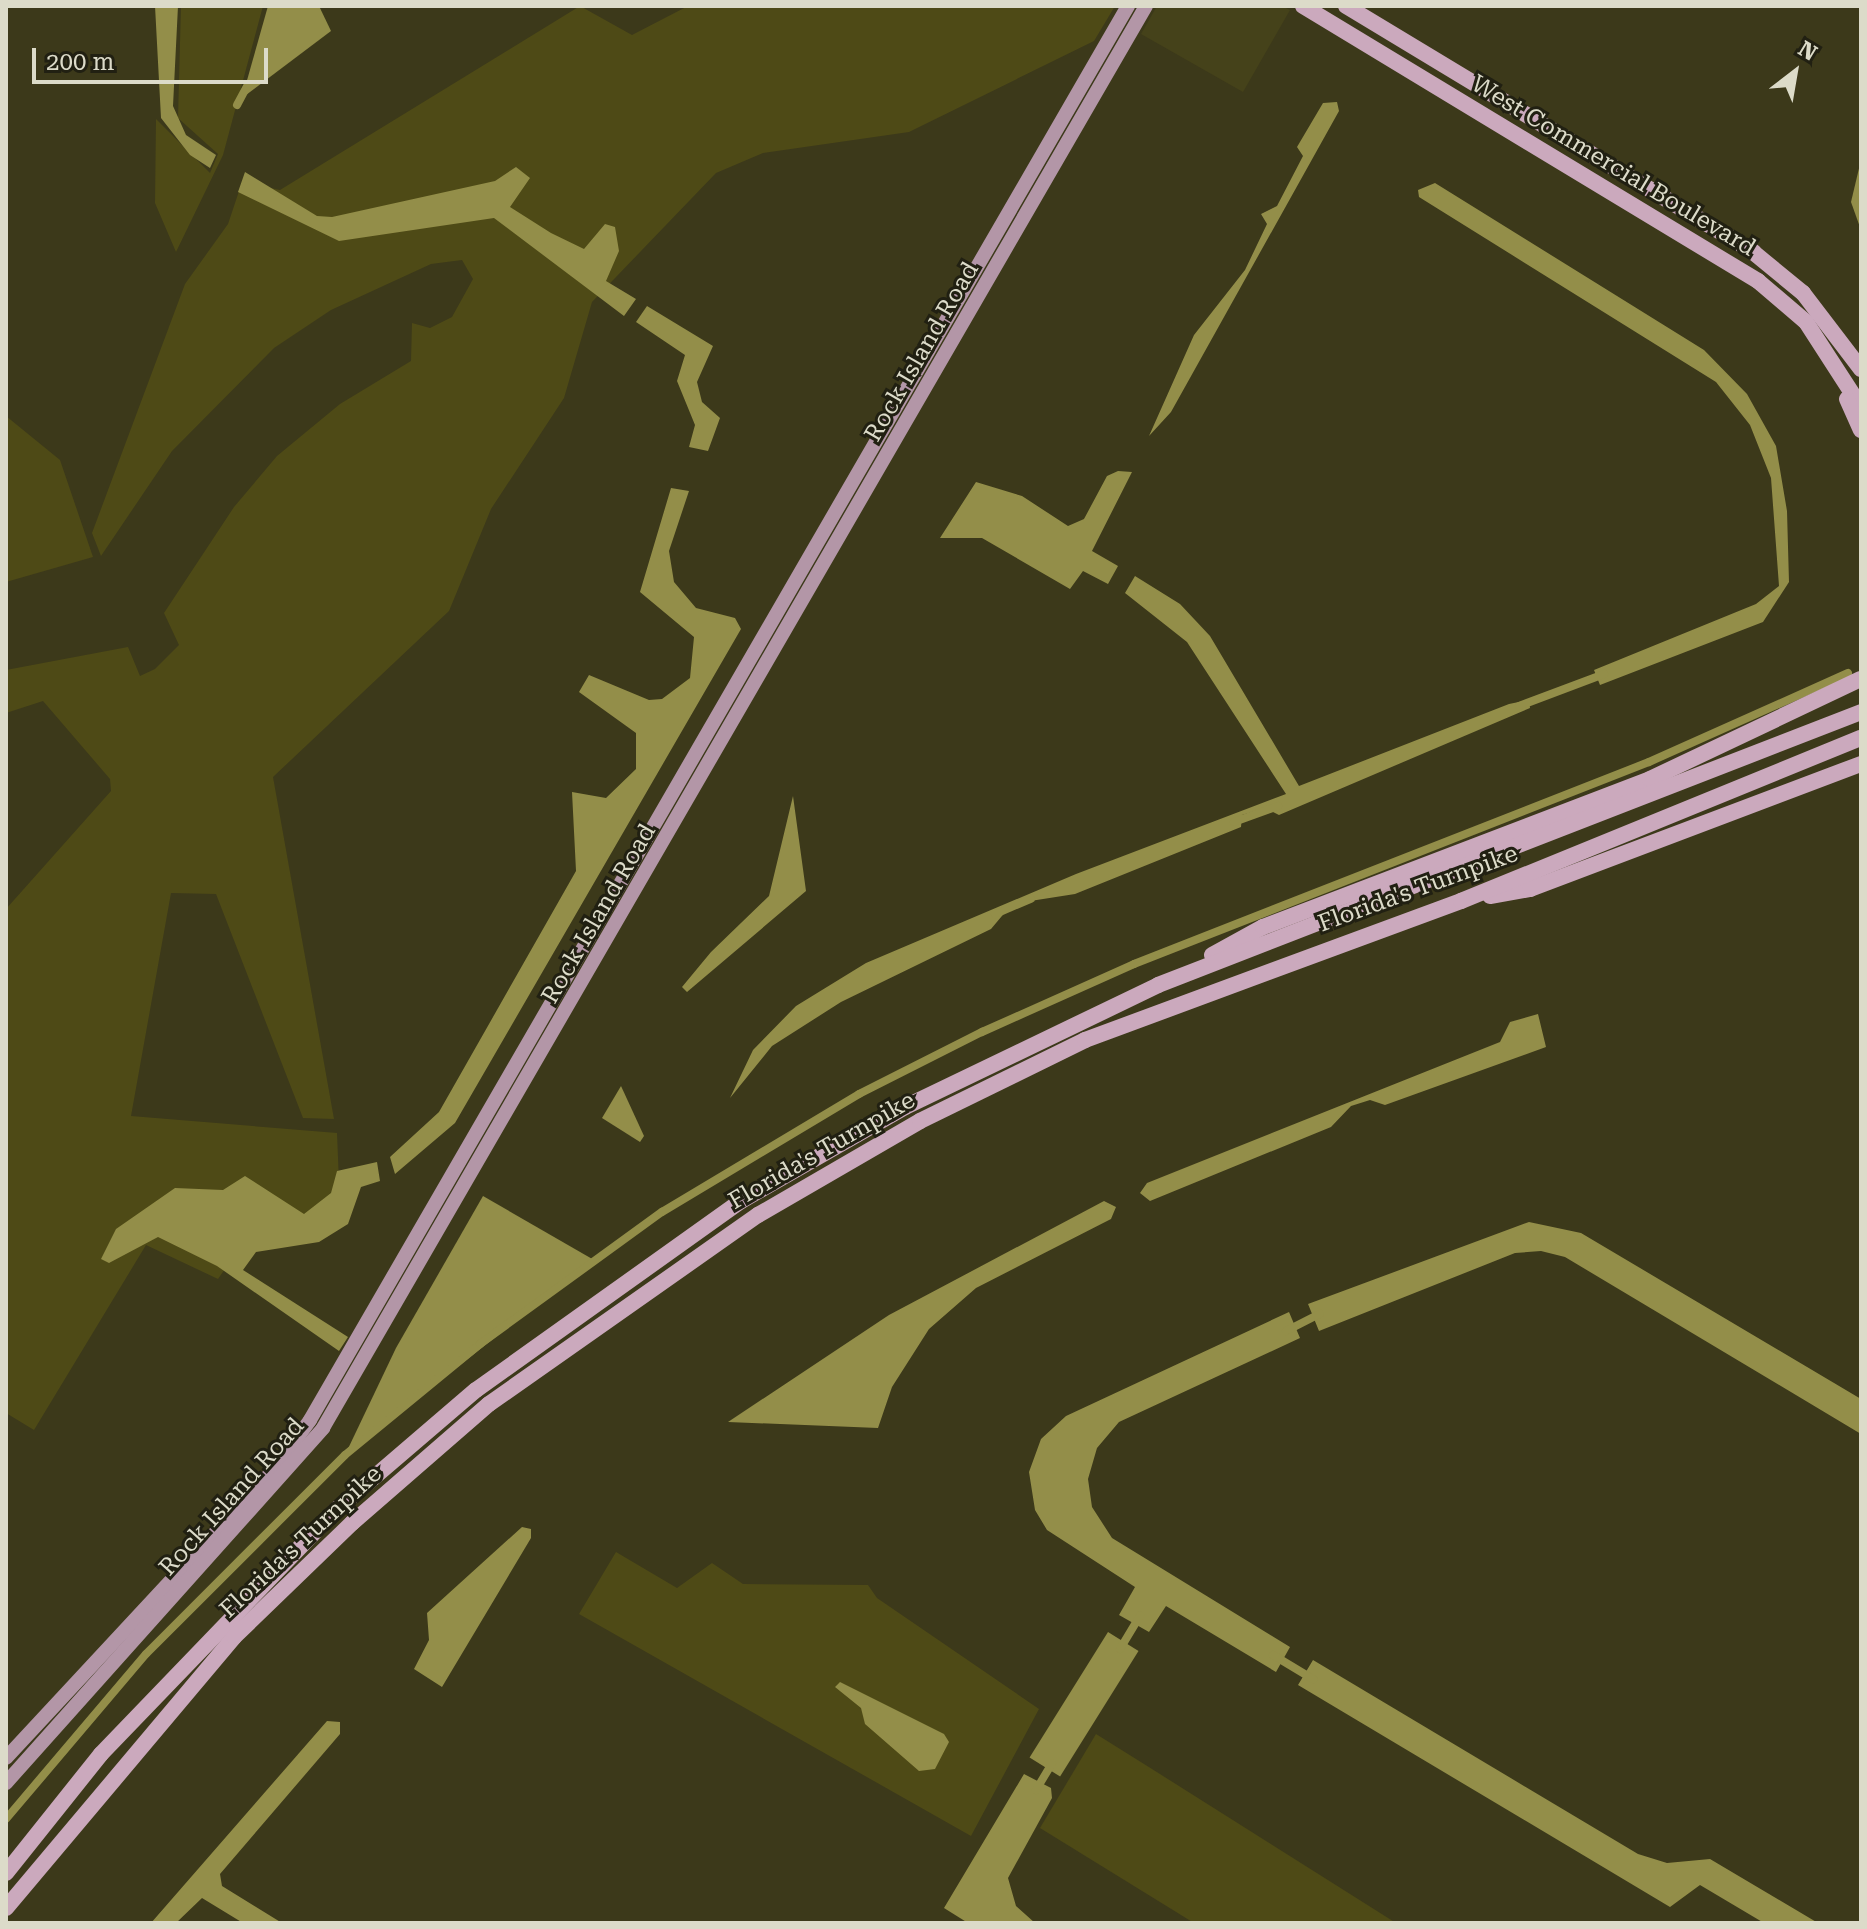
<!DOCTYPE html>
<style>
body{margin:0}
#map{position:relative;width:1867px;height:1929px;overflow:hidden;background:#3c391a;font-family:"Roboto Serif",serif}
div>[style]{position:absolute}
.built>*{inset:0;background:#45421a}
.green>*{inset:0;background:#4e4a16}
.water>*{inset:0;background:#938e49;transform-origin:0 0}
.canal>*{height:8px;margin:-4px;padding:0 4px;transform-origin:4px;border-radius:4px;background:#938e49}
.major>*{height:14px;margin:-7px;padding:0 7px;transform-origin:7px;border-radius:7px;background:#b396a7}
.highway>*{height:16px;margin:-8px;padding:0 8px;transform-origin:8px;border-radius:8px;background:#cba9bd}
span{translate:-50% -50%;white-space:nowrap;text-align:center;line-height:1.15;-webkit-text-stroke:6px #212012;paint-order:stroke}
.street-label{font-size:24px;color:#dcdbc9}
.frame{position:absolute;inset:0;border:8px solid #dcdbc9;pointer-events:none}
.north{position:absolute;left:1755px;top:32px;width:80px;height:80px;-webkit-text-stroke:6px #212012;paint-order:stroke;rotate:31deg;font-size:22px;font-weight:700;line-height:32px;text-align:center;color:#dcdbc9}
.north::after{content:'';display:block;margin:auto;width:28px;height:36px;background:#dcdbc9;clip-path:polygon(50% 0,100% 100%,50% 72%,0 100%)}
.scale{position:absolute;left:32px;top:48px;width:236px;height:36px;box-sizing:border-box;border:4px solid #dcdbc9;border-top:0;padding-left:10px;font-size:24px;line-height:28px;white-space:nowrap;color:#dcdbc9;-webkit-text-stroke:6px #212012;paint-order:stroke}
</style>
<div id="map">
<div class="built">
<div style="clip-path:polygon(1157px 6px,1282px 6px,1290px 10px,1243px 92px,1141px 34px)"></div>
</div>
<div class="green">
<div style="clip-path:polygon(181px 6px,263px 6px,223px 155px,176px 252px,155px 203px,156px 119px,210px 173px,218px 154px,178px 118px)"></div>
<div style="clip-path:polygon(580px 6px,632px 35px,688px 6px,1115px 6px,1094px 41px,909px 132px,763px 153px,716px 173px,592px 302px,564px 398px,491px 509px,449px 611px,273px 777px,334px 1119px,303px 1118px,216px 894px,171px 893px,131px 1116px,337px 1133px,340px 1207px,236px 1253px,218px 1279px,146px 1245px,34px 1430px,6px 1413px,6px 909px,111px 791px,110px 779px,43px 701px,6px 713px,6px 670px,128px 647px,140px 676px,155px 669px,179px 645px,164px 613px,234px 507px,277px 456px,340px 404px,411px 361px,412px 323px,430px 328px,452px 317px,473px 279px,462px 260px,431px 264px,331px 310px,274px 348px,172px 451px,101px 556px,92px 533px,185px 284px,228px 224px,242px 182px,280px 190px)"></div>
<div style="clip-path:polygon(6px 416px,60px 460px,93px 557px,6px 582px)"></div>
<div style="clip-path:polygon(616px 1552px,677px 1588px,712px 1563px,743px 1584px,868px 1585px,877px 1598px,1039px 1709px,971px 1836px,579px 1614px)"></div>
<div style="clip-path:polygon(1096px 1734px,1152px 1769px,1396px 1923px,1194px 1923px,1040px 1828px)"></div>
</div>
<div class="water">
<div style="clip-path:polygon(155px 6px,178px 6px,173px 106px,186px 135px,216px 155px,210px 168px,190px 155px,161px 118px)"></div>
<div style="clip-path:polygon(268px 6px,319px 6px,331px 31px,242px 98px)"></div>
<div style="clip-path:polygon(1337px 102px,1339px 111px,1171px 412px,1149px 436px,1194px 335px,1245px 270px,1267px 224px,1261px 214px,1277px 206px,1303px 156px,1297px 147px,1323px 103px)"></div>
<div style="clip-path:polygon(1861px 160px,1861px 230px,1851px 202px)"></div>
<div style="clip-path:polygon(516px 167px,530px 178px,510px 207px,551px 233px,584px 249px,605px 224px,615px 227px,619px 251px,606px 281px,636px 299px,624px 316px,494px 218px,339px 241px,238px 192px,245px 172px,317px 216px,332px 217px,495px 181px)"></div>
<div style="clip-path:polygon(1435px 183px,1704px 350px,1747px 394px,1776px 446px,1787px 511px,1789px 582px,1763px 622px,1600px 685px,1594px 670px,1756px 604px,1779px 586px,1771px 478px,1750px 425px,1716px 382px,1419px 197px,1418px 190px)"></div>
<div style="clip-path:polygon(647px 306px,713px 346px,697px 382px,702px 402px,720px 418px,708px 451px,689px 447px,695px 425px,677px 381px,685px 355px,636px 322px)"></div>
<div style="clip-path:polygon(1118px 471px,1132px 472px,1092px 551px,1118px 566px,1108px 584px,1083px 571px,1070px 589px,982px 538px,940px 538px,976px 482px,1022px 496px,1068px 526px,1084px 519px,1107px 476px)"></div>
<div style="clip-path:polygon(671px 488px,689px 491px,669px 551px,674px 582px,696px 608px,735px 618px,741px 629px,455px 1123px,395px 1174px,390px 1157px,439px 1112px,576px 871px,572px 792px,606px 798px,636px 769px,636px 733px,579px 692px,589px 675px,649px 700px,662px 699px,690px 678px,694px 637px,640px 592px)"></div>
<div style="clip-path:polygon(1135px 576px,1180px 604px,1210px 636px,1299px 786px,1509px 704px,1529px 700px,1530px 708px,1279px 815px,1265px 808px,1242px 815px,1241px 827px,1075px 894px,1012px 904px,991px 929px,841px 1002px,772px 1046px,730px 1098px,753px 1050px,796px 1006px,866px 963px,1076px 874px,1286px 794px,1187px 642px,1125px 593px)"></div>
<div style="clip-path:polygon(793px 796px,806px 891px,687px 992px,682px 987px,711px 952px,769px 896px)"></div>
<div style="clip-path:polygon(1538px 1014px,1546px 1047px,1385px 1105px,1370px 1100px,1351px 1106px,1331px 1127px,1150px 1201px,1140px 1193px,1147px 1183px,1500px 1042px,1510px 1022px)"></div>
<div style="clip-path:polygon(621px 1086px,644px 1136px,640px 1142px,602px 1118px)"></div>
<div style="clip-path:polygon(377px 1162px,380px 1181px,361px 1187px,348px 1224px,319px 1242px,256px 1252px,243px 1270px,348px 1337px,339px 1351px,217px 1266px,158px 1237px,109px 1263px,101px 1259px,116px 1229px,175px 1188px,223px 1190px,245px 1176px,304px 1214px,331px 1193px,337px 1171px)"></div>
<div style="clip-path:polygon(483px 1196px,594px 1260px,345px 1455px,396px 1348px)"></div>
<div style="clip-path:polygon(1104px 1201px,1116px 1207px,1111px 1219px,976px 1288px,929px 1329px,892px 1387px,878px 1428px,728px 1422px,889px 1315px)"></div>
<div style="clip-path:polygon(1529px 1222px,1581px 1233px,1861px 1399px,1861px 1434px,1565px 1257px,1541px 1251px,1515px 1253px,1319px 1331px,1308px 1304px)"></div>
<div style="clip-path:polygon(1289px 1312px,1300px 1338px,1119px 1422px,1097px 1448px,1088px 1479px,1092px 1507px,1112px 1538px,1290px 1647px,1276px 1672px,1166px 1606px,1149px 1632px,1119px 1615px,1135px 1587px,1047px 1530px,1035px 1510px,1029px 1472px,1041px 1439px,1066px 1416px)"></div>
<div style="clip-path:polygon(522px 1527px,531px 1529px,531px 1538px,442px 1687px,414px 1669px,429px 1640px,427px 1613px)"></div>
<div style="left:1108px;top:1632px;width:36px;height:148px;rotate:32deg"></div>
<div style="clip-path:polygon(1313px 1660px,1638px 1854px,1667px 1863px,1710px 1859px,1818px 1923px,1764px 1923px,1700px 1885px,1670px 1907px,1298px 1685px)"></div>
<div style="clip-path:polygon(840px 1682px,944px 1734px,949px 1742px,935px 1769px,919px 1771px,865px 1724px,861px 1708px,835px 1687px)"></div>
<div style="clip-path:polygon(327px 1721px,340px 1722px,340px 1734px,220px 1874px,222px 1886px,282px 1923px,243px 1923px,202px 1898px,176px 1923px,151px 1923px)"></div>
<div style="clip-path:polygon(1024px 1774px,1051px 1788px,1052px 1798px,1008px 1878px,1016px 1906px,1035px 1923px,968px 1923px,944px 1908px)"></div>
</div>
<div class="canal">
<div style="left:237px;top:105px;width:24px;rotate:-62deg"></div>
<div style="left:1519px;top:706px;width:91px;rotate:-20.6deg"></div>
<div style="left:1234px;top:822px;width:47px;rotate:-20deg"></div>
<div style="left:995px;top:914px;width:39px;rotate:-23deg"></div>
<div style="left:1286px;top:1331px;width:38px;rotate:-27deg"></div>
<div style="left:1120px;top:1649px;width:39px;rotate:-59deg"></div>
<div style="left:1273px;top:1655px;width:47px;rotate:31deg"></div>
<div style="left:1036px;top:1790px;width:31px;rotate:-59deg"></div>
<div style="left:6px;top:1819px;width:216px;rotate:-49.7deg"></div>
<div style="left:146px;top:1654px;width:281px;rotate:-45deg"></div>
<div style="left:345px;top:1455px;width:175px;rotate:-39.4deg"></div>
<div style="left:480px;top:1344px;width:225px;rotate:-36deg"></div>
<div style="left:662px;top:1212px;width:230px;rotate:-30.9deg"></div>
<div style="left:859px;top:1094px;width:138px;rotate:-26.8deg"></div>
<div style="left:982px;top:1032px;width:167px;rotate:-24.1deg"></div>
<div style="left:1134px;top:964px;width:553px;rotate:-21.42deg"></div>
<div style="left:1649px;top:762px;width:218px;rotate:-24.1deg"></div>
</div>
<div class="major">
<div style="left:6px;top:1758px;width:392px;rotate:-47.1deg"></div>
<div style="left:273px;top:1471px;width:63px;rotate:-54deg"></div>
<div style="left:310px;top:1420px;width:1634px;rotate:-59.95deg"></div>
<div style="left:6px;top:1783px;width:476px;rotate:-48.2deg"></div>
<div style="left:323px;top:1428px;width:1643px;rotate:-59.94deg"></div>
</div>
<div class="highway">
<div style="left:1303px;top:6px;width:532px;rotate:31.15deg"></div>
<div style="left:1758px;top:281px;width:63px;rotate:40.5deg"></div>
<div style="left:1806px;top:322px;width:101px;rotate:57.1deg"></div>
<div style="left:1346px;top:6px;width:476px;rotate:31.1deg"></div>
<div style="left:1753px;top:252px;width:65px;rotate:39.4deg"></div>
<div style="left:1803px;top:293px;width:96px;rotate:52.7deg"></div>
<div style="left:1847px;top:399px;width:34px;rotate:66deg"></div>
<div style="left:1490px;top:896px;width:41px;rotate:-9.9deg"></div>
<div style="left:1530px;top:889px;width:354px;rotate:-20.7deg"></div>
<div style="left:1212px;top:955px;width:58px;rotate:-28.8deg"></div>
<div style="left:1263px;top:927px;width:414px;rotate:-20.9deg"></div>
<div style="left:1650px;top:779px;width:233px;rotate:-25.4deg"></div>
<div style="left:6px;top:1873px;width:152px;rotate:-51.4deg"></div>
<div style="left:101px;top:1754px;width:340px;rotate:-46.1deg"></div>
<div style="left:337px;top:1509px;width:183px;rotate:-40.6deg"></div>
<div style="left:476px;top:1390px;width:325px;rotate:-35.5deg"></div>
<div style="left:741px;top:1201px;width:189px;rotate:-29.8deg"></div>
<div style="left:905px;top:1107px;width:281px;rotate:-25.7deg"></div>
<div style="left:1158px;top:985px;width:754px;rotate:-21.22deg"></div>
<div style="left:6px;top:1908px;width:354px;rotate:-49.9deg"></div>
<div style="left:234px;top:1637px;width:164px;rotate:-44deg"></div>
<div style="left:352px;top:1523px;width:181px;rotate:-41deg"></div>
<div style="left:489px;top:1404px;width:329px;rotate:-35.1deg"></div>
<div style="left:758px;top:1215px;width:187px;rotate:-30.1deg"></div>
<div style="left:920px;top:1121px;width:184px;rotate:-26.1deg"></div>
<div style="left:1085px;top:1040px;width:401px;rotate:-20.3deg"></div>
<div style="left:1461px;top:901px;width:432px;rotate:-22.2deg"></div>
</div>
<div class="street-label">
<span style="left:1613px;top:166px;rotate:31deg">West Commercial Boulevard</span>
<span style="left:922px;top:352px;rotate:-60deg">Rock Island Road</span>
<span style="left:1418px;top:889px;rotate:-20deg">Florida's Turnpike</span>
<span style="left:599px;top:914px;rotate:-60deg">Rock Island Road</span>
<span style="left:822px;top:1151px;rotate:-30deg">Florida's Turnpike</span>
<span style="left:232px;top:1497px;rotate:-48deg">Rock Island Road</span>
<span style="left:301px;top:1542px;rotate:-43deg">Florida's Turnpike</span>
</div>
<div class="frame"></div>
<div class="north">N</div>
<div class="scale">200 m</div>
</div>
